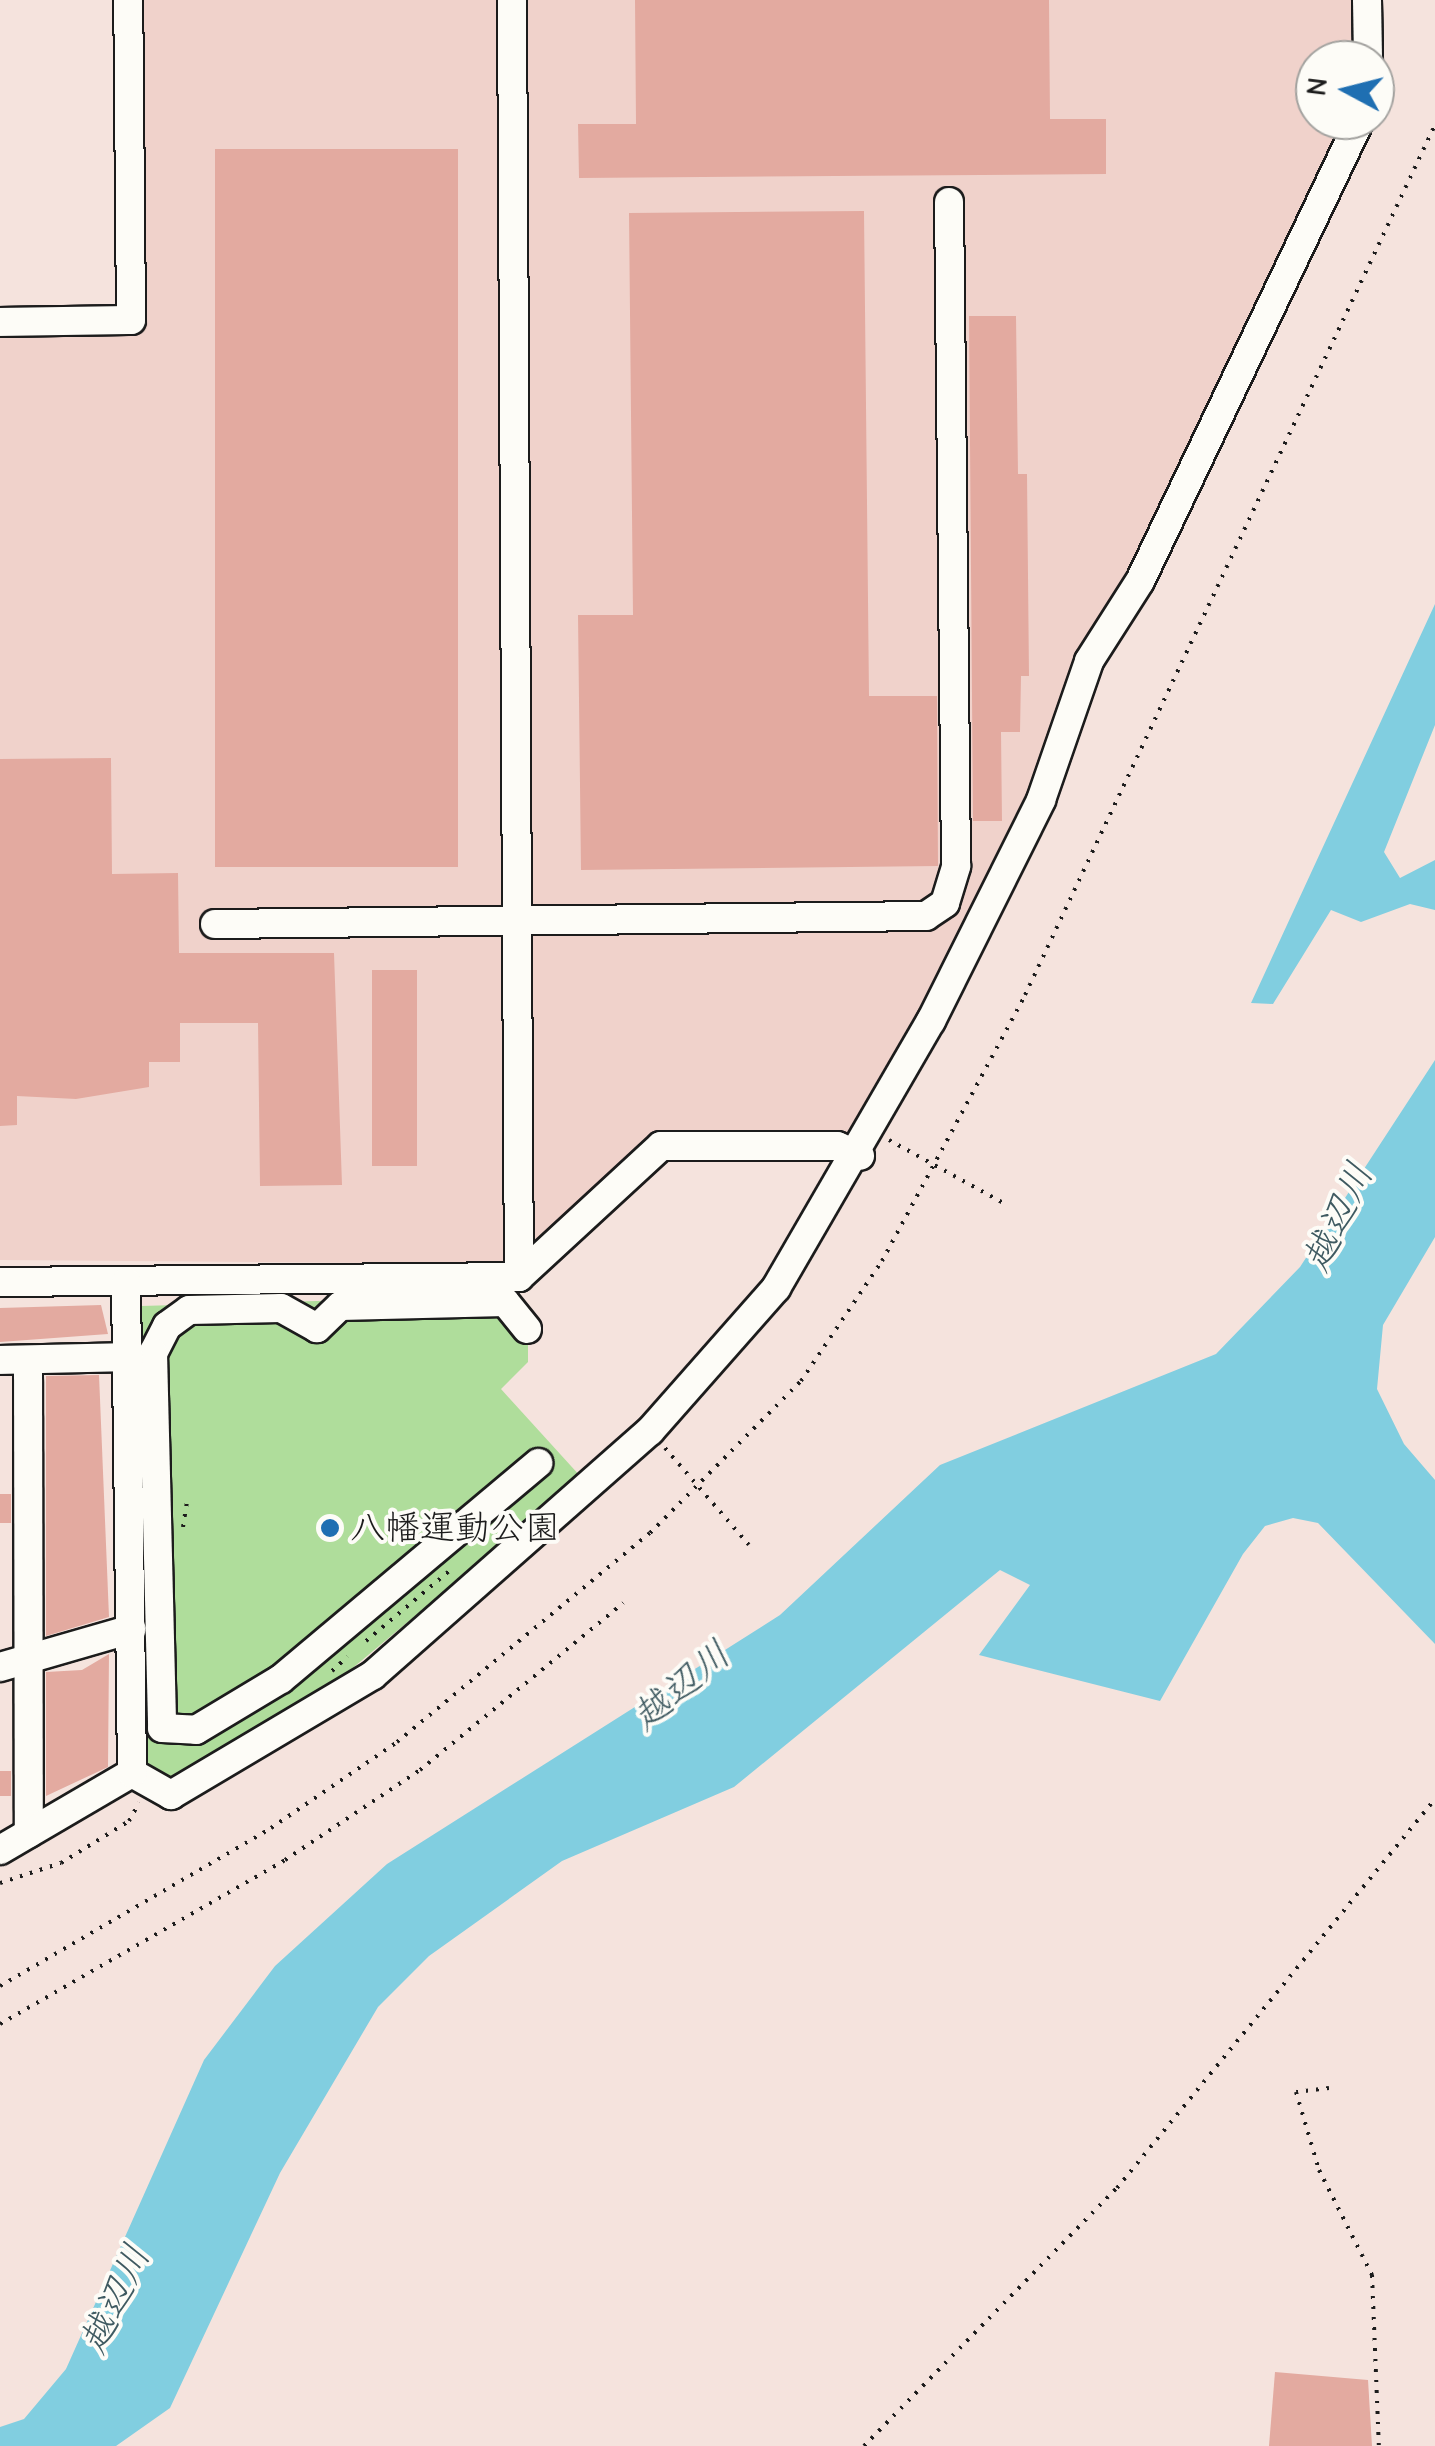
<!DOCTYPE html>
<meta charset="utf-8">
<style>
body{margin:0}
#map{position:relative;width:1435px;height:2446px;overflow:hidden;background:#f5e3dd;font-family:"Comic Neue","Klee One",sans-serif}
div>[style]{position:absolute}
.built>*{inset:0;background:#f0d2cb}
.green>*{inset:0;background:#afdd9b}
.water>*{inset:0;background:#81cee0}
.building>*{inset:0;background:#e3aaa0;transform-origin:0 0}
.path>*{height:4px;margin-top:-2px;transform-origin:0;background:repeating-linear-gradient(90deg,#1c1c1c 0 2.5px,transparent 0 10.5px)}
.roads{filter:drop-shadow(2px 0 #1c1c1c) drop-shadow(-2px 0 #1c1c1c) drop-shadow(0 2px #1c1c1c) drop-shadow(0 -2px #1c1c1c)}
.minor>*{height:28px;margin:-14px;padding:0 14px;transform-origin:14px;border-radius:14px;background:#fdfcf7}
.dots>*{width:28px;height:28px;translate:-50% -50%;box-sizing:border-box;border:5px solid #fdfcf7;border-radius:50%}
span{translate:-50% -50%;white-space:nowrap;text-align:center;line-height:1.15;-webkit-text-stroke:8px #fdfcf7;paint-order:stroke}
.poi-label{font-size:35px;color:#1c1c1c}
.left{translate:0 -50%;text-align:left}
.water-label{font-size:38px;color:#3f5a61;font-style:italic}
.north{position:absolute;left:1295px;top:40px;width:100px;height:100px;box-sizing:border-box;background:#fdfcf7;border:2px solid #a3a29f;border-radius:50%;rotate:277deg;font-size:28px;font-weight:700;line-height:40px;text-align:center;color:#1c1c1c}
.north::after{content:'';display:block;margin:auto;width:35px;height:45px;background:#1f6fb2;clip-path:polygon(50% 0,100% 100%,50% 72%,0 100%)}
</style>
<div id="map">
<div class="built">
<div style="clip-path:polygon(137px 0,1354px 0,1354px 60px,1315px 60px,1315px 120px,1347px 120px,1030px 796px,862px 1126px,849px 1135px,657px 1135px,519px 1264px,0 1260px,0 328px,139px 326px)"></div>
</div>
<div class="green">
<div style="clip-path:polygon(496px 1296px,528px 1344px,528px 1362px,501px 1389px,581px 1477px,300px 1712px,178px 1781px,143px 1764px,141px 1306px)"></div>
</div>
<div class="water">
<div style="clip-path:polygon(1435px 604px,1435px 725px,1384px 852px,1400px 878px,1435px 860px,1435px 910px,1410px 904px,1361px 922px,1331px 910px,1273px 1004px,1251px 1003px)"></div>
<div style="clip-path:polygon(1435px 1060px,1435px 1237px,1383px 1325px,1377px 1389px,1404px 1444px,1435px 1480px,1435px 1644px,1318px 1523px,1293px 1518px,1265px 1526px,1243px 1554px,1160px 1701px,979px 1655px,1030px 1585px,1000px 1570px,734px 1787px,562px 1861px,429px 1956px,378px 2007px,280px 2173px,170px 2408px,116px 2446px,0 2446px,0 2427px,24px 2419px,66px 2369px,204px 2060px,275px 1966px,387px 1864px,780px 1615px,940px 1465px,1216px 1354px,1300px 1267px)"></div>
</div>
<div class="building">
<div style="clip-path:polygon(635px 0,1049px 0,1050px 119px,1106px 119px,1106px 174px,579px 178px,578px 124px,636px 124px)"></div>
<div style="left:458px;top:149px;width:718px;height:243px;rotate:90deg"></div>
<div style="clip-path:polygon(864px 211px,869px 696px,937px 696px,938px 866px,581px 870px,578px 615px,633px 615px,629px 213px)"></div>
<div style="clip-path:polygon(969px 316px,1016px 316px,1018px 474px,1027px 474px,1029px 676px,1021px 676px,1020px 732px,1001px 732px,1002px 821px,973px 821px)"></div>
<div style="clip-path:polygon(111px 758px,112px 874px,178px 873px,179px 953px,334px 953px,342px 1185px,260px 1186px,258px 1023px,180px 1023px,180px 1062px,149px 1062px,149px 1087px,76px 1099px,17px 1096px,17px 1125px,0 1126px,0 759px)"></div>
<div style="left:417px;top:970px;width:196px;height:45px;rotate:90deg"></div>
<div style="clip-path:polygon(0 1308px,101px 1305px,108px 1334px,0 1342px)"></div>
<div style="clip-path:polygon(99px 1375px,109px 1617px,46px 1636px,46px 1376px)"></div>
<div style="left:0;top:1494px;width:11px;height:29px"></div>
<div style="clip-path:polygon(109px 1654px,108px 1767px,46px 1796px,46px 1672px,82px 1670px)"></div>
<div style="left:0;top:1771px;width:11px;height:25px"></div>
<div style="clip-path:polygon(1275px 2372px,1368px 2380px,1372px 2446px,1269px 2446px)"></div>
</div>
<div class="path">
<div style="left:889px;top:1140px;width:129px;rotate:28.8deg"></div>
<div style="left:665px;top:1448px;width:128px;rotate:49.1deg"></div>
<div style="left:183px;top:1527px;width:25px;rotate:-81deg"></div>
<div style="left:366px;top:1641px;width:115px;rotate:-40.1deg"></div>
<div style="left:332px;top:1671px;width:21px;rotate:-43deg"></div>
<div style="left:0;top:1883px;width:64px;rotate:-18.2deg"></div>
<div style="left:61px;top:1863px;width:80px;rotate:-31.7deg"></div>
<div style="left:129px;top:1821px;width:21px;rotate:-61deg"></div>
<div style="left:0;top:1986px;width:314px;rotate:-30.2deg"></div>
<div style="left:271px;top:1828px;width:153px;rotate:-34.3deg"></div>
<div style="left:397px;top:1742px;width:328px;rotate:-39.6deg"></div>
<div style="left:650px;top:1533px;width:214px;rotate:-45.2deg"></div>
<div style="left:801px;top:1381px;width:145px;rotate:-56deg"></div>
<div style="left:882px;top:1261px;width:302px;rotate:-61.7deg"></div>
<div style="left:1025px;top:995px;width:962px;rotate:-64.77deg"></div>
<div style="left:0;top:2024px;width:329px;rotate:-29.9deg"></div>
<div style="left:285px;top:1860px;width:162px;rotate:-33.7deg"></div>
<div style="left:420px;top:1770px;width:263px;rotate:-39.4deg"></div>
<div style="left:1329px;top:2088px;width:33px;rotate:173deg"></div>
<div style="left:1296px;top:2092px;width:81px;rotate:73.6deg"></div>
<div style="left:1319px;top:2170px;width:118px;rotate:63.2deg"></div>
<div style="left:1372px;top:2275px;width:171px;rotate:87.7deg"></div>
<div style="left:864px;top:2446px;width:361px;rotate:-45.6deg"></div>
<div style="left:1117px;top:2188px;width:502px;rotate:-50.73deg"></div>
</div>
<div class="roads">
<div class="minor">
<div style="left:512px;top:0;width:1277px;rotate:89.69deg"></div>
<div style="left:1367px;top:0;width:60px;rotate:89deg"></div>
<div style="left:0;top:322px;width:131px;rotate:-0.9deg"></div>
<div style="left:131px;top:320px;width:320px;rotate:-90.5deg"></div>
<div style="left:215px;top:924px;width:711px;rotate:-0.64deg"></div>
<div style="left:926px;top:916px;width:23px;rotate:-34deg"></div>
<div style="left:945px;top:903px;width:39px;rotate:-73deg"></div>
<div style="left:956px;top:866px;width:664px;rotate:-90.6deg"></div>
<div style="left:0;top:1282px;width:519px;rotate:-0.55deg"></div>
<div style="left:519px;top:1277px;width:193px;rotate:-42.7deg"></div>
<div style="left:661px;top:1146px;width:176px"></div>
<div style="left:837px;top:1146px;width:25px;rotate:23deg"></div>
<div style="left:527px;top:1329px;width:35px;rotate:-129deg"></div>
<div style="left:505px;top:1302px;width:165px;rotate:178.6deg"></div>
<div style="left:340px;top:1306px;width:32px;rotate:136deg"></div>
<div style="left:317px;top:1328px;width:41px;rotate:-150.9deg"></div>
<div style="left:281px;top:1308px;width:92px;rotate:178.8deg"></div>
<div style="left:189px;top:1310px;width:27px;rotate:144deg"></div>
<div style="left:167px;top:1326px;width:30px;rotate:117deg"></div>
<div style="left:153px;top:1353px;width:375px;rotate:88.6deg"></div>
<div style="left:162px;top:1728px;width:34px;rotate:3deg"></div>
<div style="left:196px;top:1730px;width:99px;rotate:-31deg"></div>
<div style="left:281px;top:1679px;width:336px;rotate:-40deg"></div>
<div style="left:0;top:1360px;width:129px;rotate:-1.3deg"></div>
<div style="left:28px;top:1360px;width:473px;rotate:89.9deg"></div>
<div style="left:0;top:1667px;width:137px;rotate:-16.1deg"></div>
<div style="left:132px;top:1773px;width:45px;rotate:29.4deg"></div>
<div style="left:171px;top:1795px;width:235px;rotate:-30.7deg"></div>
<div style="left:373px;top:1675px;width:369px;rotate:-41.4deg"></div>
<div style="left:650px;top:1431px;width:191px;rotate:-48.6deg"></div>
<div style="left:776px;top:1288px;width:309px;rotate:-59.9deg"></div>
<div style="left:931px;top:1021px;width:247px;rotate:-63.5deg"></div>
<div style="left:1041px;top:800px;width:147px;rotate:-70.9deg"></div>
<div style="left:1089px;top:661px;width:95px;rotate:-57.5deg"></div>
<div style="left:1140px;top:581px;width:511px;rotate:-64.49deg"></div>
<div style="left:0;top:1850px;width:153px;rotate:-30.3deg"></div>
<div style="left:132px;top:1773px;width:491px;rotate:-90.7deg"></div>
</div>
</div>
<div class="dots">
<div style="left:330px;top:1528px;background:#1f6fb2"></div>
</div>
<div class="poi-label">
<span class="left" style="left:350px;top:1528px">八幡運動公園</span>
</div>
<div class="water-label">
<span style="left:1339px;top:1217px;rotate:-65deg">越辺川</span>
<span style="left:682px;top:1686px;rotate:-40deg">越辺川</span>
<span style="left:116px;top:2299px;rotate:-65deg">越辺川</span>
</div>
<div class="north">N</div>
</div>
